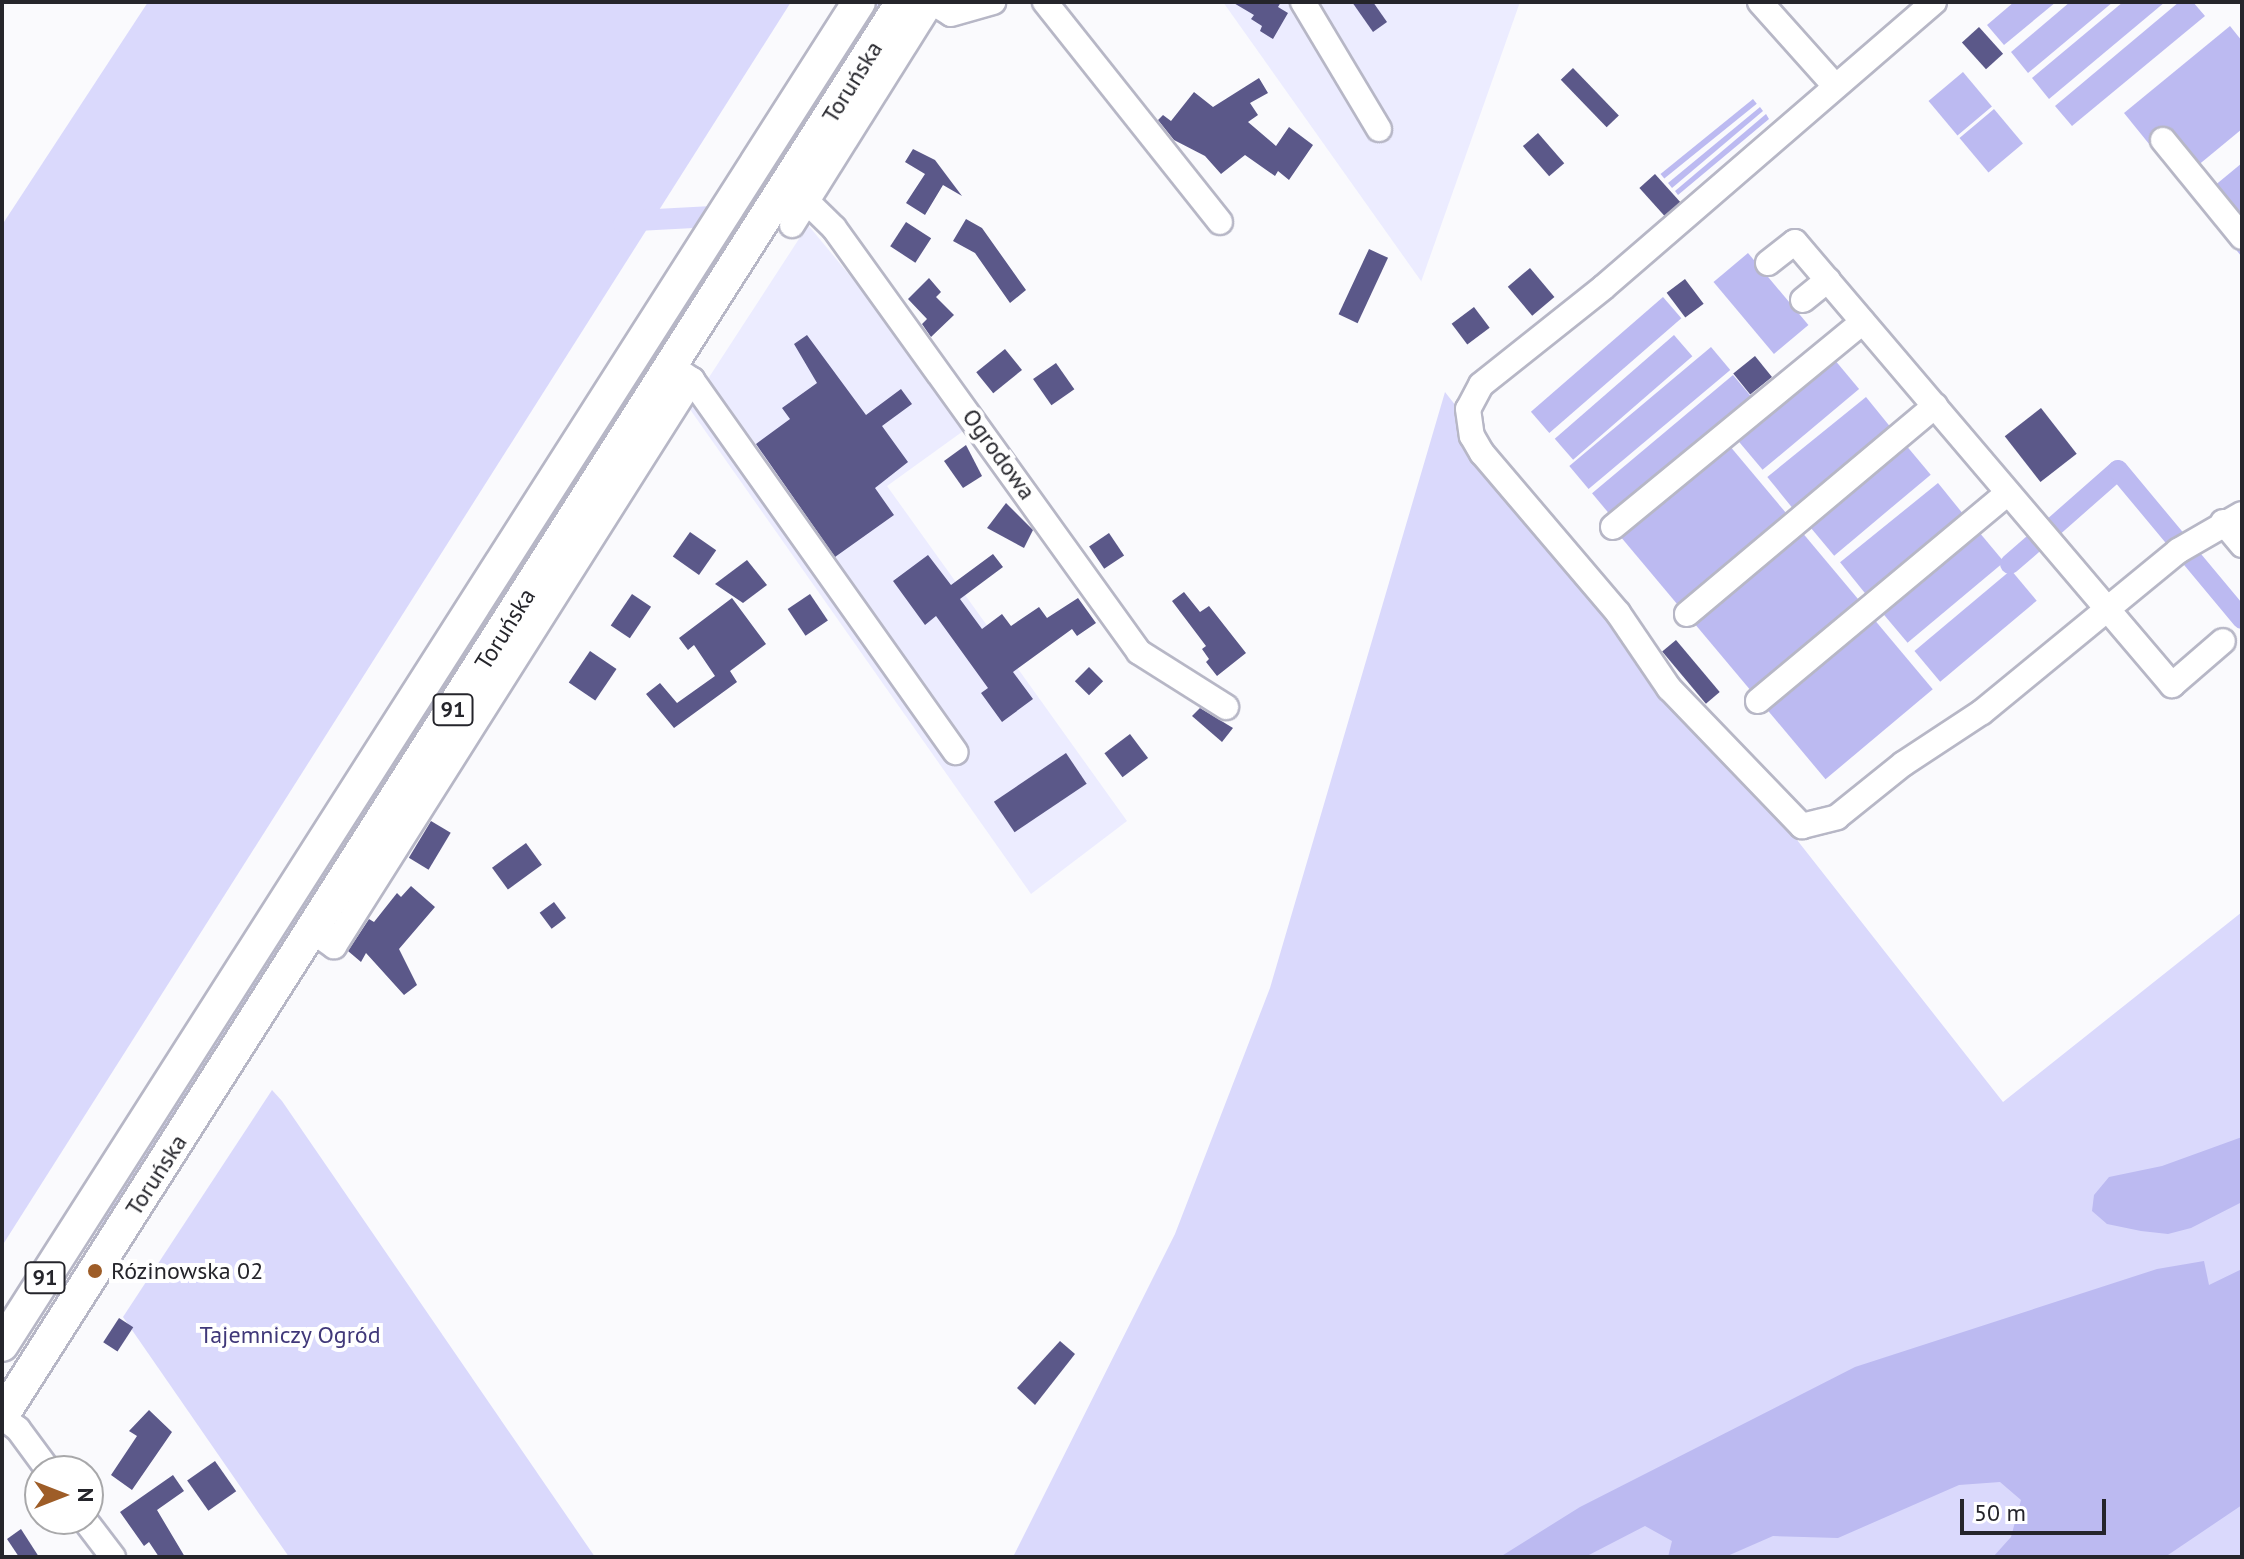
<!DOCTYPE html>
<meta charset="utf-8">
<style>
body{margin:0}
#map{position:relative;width:2244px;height:1559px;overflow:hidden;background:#fafafd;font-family:"PT Sans",sans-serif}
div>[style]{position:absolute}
.built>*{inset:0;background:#ececff}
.green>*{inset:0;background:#dad9fc;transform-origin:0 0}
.water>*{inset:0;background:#bcbaf1;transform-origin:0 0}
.canal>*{height:20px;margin:-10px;padding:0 10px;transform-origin:10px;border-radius:10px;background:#bcbaf1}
.building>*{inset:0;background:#5b5889;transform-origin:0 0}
.roads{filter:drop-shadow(2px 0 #b7b7c6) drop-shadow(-2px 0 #b7b7c6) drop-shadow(0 2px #b7b7c6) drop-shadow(0 -2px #b7b7c6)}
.minor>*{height:24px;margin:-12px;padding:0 12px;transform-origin:12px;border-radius:12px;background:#fff}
.major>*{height:32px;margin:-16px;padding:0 16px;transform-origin:16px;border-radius:16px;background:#fff}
.dots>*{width:22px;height:22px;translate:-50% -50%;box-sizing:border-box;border:4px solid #fff;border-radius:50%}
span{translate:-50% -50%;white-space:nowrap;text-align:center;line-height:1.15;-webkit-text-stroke:8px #fff;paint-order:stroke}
.shield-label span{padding:2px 6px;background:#fff;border:2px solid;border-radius:6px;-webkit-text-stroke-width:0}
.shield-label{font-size:22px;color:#25252b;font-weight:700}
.street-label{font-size:24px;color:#25252b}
.poi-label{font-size:24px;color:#25252b}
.left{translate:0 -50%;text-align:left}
.park-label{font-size:24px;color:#403879}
.frame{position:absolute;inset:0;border:4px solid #25252b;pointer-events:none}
.north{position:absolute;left:24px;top:1455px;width:80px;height:80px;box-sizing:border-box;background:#fff;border:2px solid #a8a8aa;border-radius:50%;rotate:90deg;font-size:22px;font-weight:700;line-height:32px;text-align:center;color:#25252b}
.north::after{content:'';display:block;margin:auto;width:28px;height:36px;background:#9e5d28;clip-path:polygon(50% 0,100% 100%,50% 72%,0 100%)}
.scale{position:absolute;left:1960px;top:1499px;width:146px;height:36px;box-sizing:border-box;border:4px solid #25252b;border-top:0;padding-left:10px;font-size:24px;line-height:28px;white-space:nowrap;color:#25252b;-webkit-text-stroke:6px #fff;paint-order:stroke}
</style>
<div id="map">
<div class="built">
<div style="clip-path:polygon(1223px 2px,1520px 2px,1421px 282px,1421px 281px)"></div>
<div style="clip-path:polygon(808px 225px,973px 424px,887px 486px,1127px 821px,1031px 894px,689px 408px)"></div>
</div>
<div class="green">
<div style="clip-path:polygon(148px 2px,791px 2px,2px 1246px,2px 225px)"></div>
<div style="clip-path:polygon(872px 2px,888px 2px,2px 1393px,2px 1383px,91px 1244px,135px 1160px)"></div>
<div style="left:789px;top:202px;width:21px;height:176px;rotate:87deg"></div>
<div style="clip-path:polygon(1445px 392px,2003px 1102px,2242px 912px,2242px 1557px,1013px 1557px,1175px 1234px,1270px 988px)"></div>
<div style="clip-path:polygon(272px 1090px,282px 1101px,595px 1557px,289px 1557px,123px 1317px)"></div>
</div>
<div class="water">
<div style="clip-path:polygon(2014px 2px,2056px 2px,2004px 45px,1987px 25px)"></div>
<div style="clip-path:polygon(2070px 2px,2113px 2px,2028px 73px,2011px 52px)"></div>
<div style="clip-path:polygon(2123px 2px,2165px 2px,2049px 99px,2032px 78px)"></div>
<div style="clip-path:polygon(2179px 2px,2193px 2px,2205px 16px,2072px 126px,2055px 106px)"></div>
<div style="clip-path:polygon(2230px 26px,2242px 41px,2242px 129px,2179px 181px,2124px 113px)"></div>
<div style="left:1963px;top:72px;width:45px;height:45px;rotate:50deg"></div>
<div style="left:1753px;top:99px;width:6px;height:119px;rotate:51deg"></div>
<div style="clip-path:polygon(1760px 107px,1763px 111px,1672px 188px,1668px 183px)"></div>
<div style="left:1994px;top:109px;width:45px;height:45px;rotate:50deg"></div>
<div style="clip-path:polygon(1766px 114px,1769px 119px,1678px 195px,1675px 191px)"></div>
<div style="clip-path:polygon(2242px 163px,2242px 257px,2196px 201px)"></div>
<div style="left:1748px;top:253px;width:94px;height:45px;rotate:50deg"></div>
<div style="left:1663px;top:297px;width:28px;height:175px;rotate:49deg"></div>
<div style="left:1674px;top:335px;width:28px;height:158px;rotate:49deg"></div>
<div style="left:1711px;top:347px;width:30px;height:185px;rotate:50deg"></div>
<div style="left:1834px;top:359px;width:39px;height:126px;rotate:50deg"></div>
<div style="left:1733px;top:375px;width:30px;height:184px;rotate:50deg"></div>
<div style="left:1866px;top:397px;width:40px;height:127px;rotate:51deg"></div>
<div style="left:1905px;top:444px;width:40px;height:126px;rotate:50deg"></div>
<div style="left:1729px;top:445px;width:94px;height:142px;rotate:50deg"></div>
<div style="left:1938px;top:483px;width:40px;height:126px;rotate:51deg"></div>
<div style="left:1801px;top:531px;width:93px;height:141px;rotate:50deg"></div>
<div style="left:1979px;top:532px;width:39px;height:126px;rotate:50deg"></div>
<div style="left:2011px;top:570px;width:40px;height:126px;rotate:50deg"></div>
<div style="left:1873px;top:618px;width:93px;height:140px;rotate:50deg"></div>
<div style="clip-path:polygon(2242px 1137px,2242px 1202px,2191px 1228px,2168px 1234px,2141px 1231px,2107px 1224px,2092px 1211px,2094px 1195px,2109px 1177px,2162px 1166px)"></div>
<div style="clip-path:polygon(2204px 1261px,2209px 1285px,2242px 1269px,2242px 1505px,2165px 1557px,1993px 1557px,2011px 1537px,2021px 1500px,2000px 1482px,1959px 1485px,1838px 1538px,1773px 1536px,1725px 1557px,1668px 1557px,1672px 1541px,1645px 1526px,1585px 1557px,1500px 1557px,1580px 1507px,1855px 1367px,2157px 1269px)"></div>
</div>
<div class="canal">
<div style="left:2051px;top:529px;width:89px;rotate:-41.4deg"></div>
<div style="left:2118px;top:470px;width:194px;rotate:50.2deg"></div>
<div style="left:2010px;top:564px;width:40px;rotate:-41deg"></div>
</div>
<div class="building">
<div style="clip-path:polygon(1232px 2px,1281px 2px,1278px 7px,1288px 13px,1273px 39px,1260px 31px,1262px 26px,1251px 19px,1254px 15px)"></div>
<div style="clip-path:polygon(1352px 2px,1373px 2px,1387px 22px,1373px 32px)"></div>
<div style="left:1979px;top:27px;width:36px;height:23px;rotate:48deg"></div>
<div style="left:1573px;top:68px;width:66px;height:17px;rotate:46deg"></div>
<div style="clip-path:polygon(1259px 78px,1268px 93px,1250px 103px,1258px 115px,1248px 122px,1276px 146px,1289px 127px,1313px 145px,1289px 180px,1278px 171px,1275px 176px,1245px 155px,1221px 174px,1205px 156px,1174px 140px,1158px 120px,1163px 115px,1171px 121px,1194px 92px,1213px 107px)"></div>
<div style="left:1538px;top:133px;width:40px;height:20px;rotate:49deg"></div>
<div style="clip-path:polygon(913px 149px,935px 160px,962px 196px,943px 185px,925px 215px,906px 203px,925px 174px,905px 162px)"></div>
<div style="left:1655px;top:174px;width:38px;height:21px;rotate:48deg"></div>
<div style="clip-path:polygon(966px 219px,982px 228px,1026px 290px,1010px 303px,975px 253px,953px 241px)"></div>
<div style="left:906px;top:222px;width:30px;height:29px;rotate:33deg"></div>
<div style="left:1369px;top:249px;width:21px;height:72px;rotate:25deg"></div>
<div style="left:1530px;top:268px;width:38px;height:29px;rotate:50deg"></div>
<div style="clip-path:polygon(929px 278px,941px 292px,936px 297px,954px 315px,931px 337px,922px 324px,927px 319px,908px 299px)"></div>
<div style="left:1685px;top:279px;width:31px;height:23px;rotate:53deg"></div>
<div style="left:1474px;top:307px;width:26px;height:28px;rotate:53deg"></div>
<div style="clip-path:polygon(807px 335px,866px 415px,901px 389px,912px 404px,882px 426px,908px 462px,875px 488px,894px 515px,835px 557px,756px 444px,790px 419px,782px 408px,817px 383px,794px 344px)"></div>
<div style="left:1005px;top:349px;width:27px;height:37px;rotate:51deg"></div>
<div style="left:1755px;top:356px;width:27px;height:28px;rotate:51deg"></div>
<div style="left:1056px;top:363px;width:32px;height:28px;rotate:55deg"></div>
<div style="left:2041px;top:408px;width:58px;height:46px;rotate:52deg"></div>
<div style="clip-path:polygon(966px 445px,982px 476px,963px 488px,944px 461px)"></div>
<div style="clip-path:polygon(1006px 503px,1033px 530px,1024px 548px,987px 528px)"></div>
<div style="left:690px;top:532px;width:32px;height:30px;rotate:35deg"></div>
<div style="left:1109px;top:533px;width:27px;height:24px;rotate:56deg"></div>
<div style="clip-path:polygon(993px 554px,1003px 567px,960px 599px,982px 629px,1002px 614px,1011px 626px,1039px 607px,1047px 618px,1078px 598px,1096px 623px,1077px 636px,1072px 629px,1013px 672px,1033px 699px,1002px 722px,981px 693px,988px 688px,936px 616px,925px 625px,893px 581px,928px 555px,951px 585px)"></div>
<div style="clip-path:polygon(747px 560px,767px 585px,743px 603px,715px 584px)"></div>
<div style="clip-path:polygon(1184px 592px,1200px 612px,1209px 606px,1246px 653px,1217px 676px,1206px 662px,1209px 659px,1202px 649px,1206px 646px,1172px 601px)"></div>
<div style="left:632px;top:594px;width:23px;height:38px;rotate:34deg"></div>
<div style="left:810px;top:594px;width:32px;height:27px;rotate:56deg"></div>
<div style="clip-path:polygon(732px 598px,766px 644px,730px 671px,737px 682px,674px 728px,646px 694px,660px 683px,677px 703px,715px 676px,694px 645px,688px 650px,679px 638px)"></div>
<div style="left:1676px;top:640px;width:68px;height:18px;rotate:50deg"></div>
<div style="left:590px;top:651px;width:32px;height:38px;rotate:34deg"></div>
<div style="left:1089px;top:667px;width:20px;height:20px;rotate:45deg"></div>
<div style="clip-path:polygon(1200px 708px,1233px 728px,1222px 742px,1192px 716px)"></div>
<div style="left:1130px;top:734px;width:30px;height:32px;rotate:53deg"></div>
<div style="left:1066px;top:753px;width:37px;height:87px;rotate:56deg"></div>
<div style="left:431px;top:821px;width:23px;height:43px;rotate:31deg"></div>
<div style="left:526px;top:843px;width:27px;height:42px;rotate:54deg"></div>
<div style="clip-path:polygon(411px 886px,435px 907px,399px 949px,417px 985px,404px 995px,366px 953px,361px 962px,348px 951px,369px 919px,374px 922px,397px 893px,401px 897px)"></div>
<div style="left:554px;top:902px;width:20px;height:18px;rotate:53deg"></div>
<div style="left:119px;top:1318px;width:17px;height:29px;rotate:33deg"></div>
<div style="clip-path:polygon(1060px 1341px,1075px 1354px,1035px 1405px,1017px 1388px)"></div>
<div style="clip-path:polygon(149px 1410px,172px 1432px,132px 1490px,111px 1475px,137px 1436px,129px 1431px)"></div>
<div style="left:215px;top:1461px;width:37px;height:34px;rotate:55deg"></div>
<div style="clip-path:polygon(173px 1475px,184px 1491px,157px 1510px,185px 1557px,159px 1557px,149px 1542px,144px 1546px,120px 1512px)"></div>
<div style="clip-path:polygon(21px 1529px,39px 1557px,19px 1557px,7px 1539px)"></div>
</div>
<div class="roads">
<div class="minor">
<div style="left:932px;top:2px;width:22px;rotate:32deg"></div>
<div style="left:951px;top:14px;width:44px;rotate:-15.9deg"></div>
<div style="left:1045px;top:2px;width:281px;rotate:51.5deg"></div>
<div style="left:1303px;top:2px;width:148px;rotate:59.1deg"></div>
<div style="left:1760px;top:2px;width:113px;rotate:48.2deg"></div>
<div style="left:1934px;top:2px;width:436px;rotate:139.2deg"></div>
<div style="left:1604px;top:287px;width:157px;rotate:141.5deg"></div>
<div style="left:1481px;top:385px;width:27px;rotate:118deg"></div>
<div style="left:1468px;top:409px;width:27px;rotate:82deg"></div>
<div style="left:1472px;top:436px;width:20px;rotate:60deg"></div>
<div style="left:1482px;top:453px;width:210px;rotate:49.6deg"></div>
<div style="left:1618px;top:613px;width:91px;rotate:55.8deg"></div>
<div style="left:1669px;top:688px;width:192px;rotate:46.1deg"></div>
<div style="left:1802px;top:826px;width:36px;rotate:-14deg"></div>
<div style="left:1837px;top:817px;width:85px;rotate:-38.8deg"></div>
<div style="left:1903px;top:764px;width:95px;rotate:-33.4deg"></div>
<div style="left:1982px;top:712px;width:254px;rotate:-39.4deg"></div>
<div style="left:2178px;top:551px;width:74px;rotate:-30deg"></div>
<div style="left:2163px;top:140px;width:125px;rotate:50.8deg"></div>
<div style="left:788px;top:183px;width:64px;rotate:44.4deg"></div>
<div style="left:834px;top:228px;width:522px;rotate:54.27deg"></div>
<div style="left:1139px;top:652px;width:103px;rotate:32.3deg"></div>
<div style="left:792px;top:225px;width:263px;rotate:-57.9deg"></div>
<div style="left:1768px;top:263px;width:34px;rotate:-38deg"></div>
<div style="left:1795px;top:242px;width:582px;rotate:49.6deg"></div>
<div style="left:2172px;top:685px;width:67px;rotate:-40.8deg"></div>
<div style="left:1803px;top:300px;width:32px;rotate:-39deg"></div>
<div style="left:692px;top:380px;width:456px;rotate:54.7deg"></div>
<div style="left:2223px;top:522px;width:30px;rotate:50deg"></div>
<div style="left:1613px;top:527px;width:323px;rotate:-39.4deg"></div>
<div style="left:1687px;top:614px;width:324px;rotate:-40deg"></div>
<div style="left:1758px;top:701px;width:325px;rotate:-39.8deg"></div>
<div style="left:313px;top:931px;width:26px;rotate:36deg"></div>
<div style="left:334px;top:946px;width:670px;rotate:-57.69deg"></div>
<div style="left:692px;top:380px;width:25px;rotate:-146deg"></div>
<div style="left:2px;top:1417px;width:20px;rotate:37deg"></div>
<div style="left:18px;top:1429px;width:52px;rotate:53.6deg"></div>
<div style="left:84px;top:1519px;width:48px;rotate:52.7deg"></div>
</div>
<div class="major">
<div style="left:2px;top:1345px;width:1593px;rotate:-57.46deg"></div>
<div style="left:2px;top:1416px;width:1676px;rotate:-57.52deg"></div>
</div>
</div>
<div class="dots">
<div style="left:95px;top:1271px;background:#9e5d28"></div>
</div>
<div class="shield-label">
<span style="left:453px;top:710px">91</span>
<span style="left:45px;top:1278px">91</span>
</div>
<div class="street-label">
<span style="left:852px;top:82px;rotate:-58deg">Toruńska</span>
<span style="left:999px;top:454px;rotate:54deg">Ogrodowa</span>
<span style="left:505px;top:629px;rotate:-58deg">Toruńska</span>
<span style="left:156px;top:1175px;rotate:-57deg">Toruńska</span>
</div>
<div class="poi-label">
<span class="left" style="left:111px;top:1271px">Rózinowska 02</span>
</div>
<div class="park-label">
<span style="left:290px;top:1335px">Tajemniczy Ogród</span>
</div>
<div class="frame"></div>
<div class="north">N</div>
<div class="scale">50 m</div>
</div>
